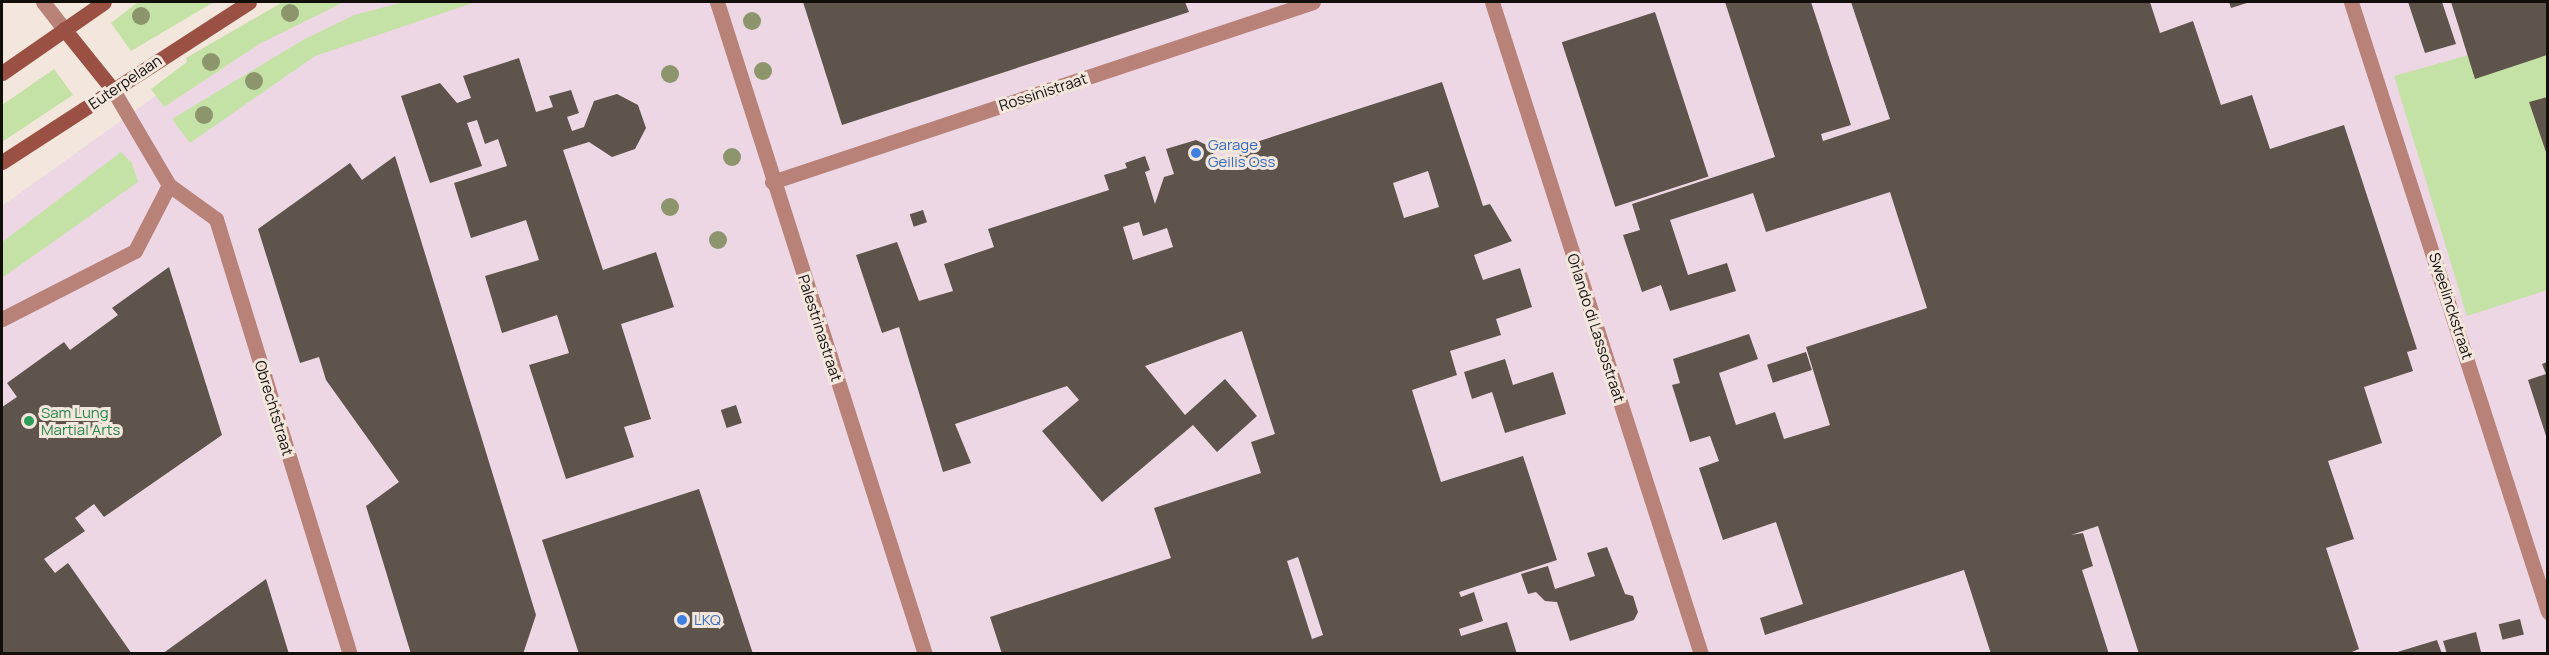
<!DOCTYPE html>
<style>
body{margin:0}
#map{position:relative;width:2549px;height:655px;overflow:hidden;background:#f3e6dc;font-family:Manrope,sans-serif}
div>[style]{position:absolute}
.industrial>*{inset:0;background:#eed7e4}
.green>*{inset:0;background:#c4e2a5}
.building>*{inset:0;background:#5e544b;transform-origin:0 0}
.street>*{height:15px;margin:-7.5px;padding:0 7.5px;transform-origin:7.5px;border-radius:7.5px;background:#b88279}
.secondary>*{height:15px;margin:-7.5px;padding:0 7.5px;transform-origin:7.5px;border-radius:7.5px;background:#9b5044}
.trees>*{width:18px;height:18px;margin:-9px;border-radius:50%;background:#8c956c}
.dots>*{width:16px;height:16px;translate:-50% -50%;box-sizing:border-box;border:3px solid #f3e6dc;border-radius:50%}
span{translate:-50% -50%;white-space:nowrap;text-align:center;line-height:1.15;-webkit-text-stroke:6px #f3e6dc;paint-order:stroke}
.street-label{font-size:15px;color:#120e0a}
.shop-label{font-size:15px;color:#366cbe}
.left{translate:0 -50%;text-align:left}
.leisure-label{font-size:15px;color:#27864d}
.frame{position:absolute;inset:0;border:3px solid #120e0a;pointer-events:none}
</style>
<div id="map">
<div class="industrial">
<div style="clip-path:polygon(323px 2px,2547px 2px,2547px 653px,2px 653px,2px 206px,182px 77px)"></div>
</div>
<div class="green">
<div style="clip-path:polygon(138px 2px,214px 2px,131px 51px,111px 23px)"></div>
<div style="clip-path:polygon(283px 2px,344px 2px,261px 43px,164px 107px,151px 89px,187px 62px,186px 58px)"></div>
<div style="clip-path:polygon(404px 2px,476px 2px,315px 56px,190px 143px,172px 119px,303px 40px,354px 15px)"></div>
<div style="clip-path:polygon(2547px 33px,2547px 290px,2467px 316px,2394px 76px)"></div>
<div style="clip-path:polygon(54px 69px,73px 95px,2px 142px,2px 105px)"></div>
<div style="clip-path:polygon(121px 152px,132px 163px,138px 182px,2px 278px,2px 242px)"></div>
</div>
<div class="building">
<div style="clip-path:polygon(803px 2px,1185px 2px,1189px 12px,842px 125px)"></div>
<div style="clip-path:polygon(1725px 2px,1811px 2px,1851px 125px,1821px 134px,1823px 141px,1890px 119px,1851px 2px,2150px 2px,2160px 33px,2193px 21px,2221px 105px,2252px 95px,2270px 149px,2344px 125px,2417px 349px,2407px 352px,2413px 371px,2364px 387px,2382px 443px,2328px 461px,2354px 539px,2326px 548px,2359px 649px,2347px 654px,2139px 654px,2098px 526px,2071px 535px,2083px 533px,2093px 566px,2082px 570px,2109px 654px,1991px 654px,1964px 570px,1765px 635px,1760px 618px,1803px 604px,1776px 522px,1723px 540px,1699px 468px,1719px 461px,1710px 436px,1690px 442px,1672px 385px,1680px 383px,1673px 359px,1749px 334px,1758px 359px,1719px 373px,1736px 425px,1775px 412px,1784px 439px,1830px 425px,1806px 347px,1927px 308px,1890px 192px,1766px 232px,1753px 193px,1670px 220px,1688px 275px,1727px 263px,1736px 291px,1670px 311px,1661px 285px,1642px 292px,1623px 235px,1640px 230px,1632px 204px,1775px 157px)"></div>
<div style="clip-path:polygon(2229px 2px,2250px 2px,2231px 8px)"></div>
<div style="clip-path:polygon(2408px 2px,2442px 2px,2456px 44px,2425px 53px)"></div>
<div style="clip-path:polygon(2451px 2px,2547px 2px,2547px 55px,2475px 79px)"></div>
<div style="left:1655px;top:12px;width:173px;height:98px;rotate:72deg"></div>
<div style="clip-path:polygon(519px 58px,536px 112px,553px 107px,549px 96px,571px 90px,579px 113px,567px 117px,572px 131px,584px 127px,594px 101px,617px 94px,638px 105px,646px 128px,635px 149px,612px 157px,589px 142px,563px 150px,603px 270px,656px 252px,674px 307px,621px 324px,651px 419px,624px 427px,634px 457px,566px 479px,529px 365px,569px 353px,557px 315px,502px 333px,485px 276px,539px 260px,526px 220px,471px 238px,454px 183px,507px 166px,498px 139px,485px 144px,477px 120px,467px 123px,482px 166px,430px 183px,401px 96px,440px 83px,457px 103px,471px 98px,463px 76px)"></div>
<div style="clip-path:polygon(evenodd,1442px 82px,1483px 206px,1490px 204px,1512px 241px,1474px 255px,1483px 280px,1520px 268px,1532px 307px,1496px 319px,1501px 335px,1450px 351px,1457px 375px,1412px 390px,1441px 482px,1523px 456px,1557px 560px,1459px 592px,1461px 597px,1474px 592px,1483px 621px,1459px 629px,1461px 636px,1507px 622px,1517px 654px,1002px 654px,990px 617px,1171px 558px,1154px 508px,1261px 473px,1251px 442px,1275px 434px,1242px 331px,1145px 366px,1185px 415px,1225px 379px,1257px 416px,1217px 452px,1193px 425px,1102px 502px,1042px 431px,1079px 400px,1067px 386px,955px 424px,971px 463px,943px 472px,899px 327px,882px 333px,856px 255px,897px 242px,919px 301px,953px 291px,944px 264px,994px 247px,988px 229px,1109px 190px,1104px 175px,1127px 168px,1125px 163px,1145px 156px,1150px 170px,1145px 172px,1155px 204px,1164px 177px,1174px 174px,1166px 149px,1196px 140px,1211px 147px,1216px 161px,1251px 150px,1250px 144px,1442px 82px,1428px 171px,1439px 207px,1404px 218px,1393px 183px,1428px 171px,1442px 82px,1139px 222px,1143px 236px,1167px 228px,1173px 247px,1133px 260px,1123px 227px,1139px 222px,1442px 82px,1298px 557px,1323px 635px,1312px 639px,1287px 561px,1298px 557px)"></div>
<div style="clip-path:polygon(2547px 97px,2547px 155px,2529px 102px)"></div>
<div style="clip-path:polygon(395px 156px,536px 615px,523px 654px,411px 654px,366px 506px,399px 482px,326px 380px,319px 357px,300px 363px,258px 229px,350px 163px,362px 180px)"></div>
<div style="left:923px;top:210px;width:13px;height:14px;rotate:72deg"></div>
<div style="clip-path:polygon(169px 267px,222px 435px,104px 517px,94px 504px,75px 518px,85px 531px,44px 559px,55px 573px,68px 563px,132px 654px,2px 654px,2px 407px,17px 397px,7px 383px,64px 342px,70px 350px,118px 315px,112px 308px)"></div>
<div style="left:1806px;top:352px;width:19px;height:41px;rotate:72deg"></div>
<div style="clip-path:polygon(1505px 359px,1513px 385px,1553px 372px,1566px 414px,1505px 433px,1492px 392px,1472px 399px,1464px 372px)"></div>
<div style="clip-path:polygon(2547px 362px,2547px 439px,2528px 380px,2546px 374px,2542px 364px)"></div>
<div style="left:736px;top:405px;width:19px;height:16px;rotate:72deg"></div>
<div style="clip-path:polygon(699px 489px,753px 654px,579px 654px,542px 540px)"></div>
<div style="clip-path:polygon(1607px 547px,1625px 594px,1633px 596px,1638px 612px,1634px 620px,1570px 641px,1557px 602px,1545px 601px,1536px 592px,1528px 594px,1521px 574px,1548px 566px,1555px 589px,1595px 576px,1587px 553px)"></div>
<div style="clip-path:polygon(266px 579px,289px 654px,162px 654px)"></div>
<div style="left:2520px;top:619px;width:16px;height:22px;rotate:76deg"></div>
<div style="clip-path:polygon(2476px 632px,2481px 652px,2447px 654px,2443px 641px)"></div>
<div style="clip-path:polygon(2437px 640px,2442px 654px,2394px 654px,2394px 653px)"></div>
</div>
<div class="street">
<div style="left:43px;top:2px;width:34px;rotate:52deg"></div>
<div style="left:717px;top:2px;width:684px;rotate:72.31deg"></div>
<div style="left:1492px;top:2px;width:685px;rotate:72.23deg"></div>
<div style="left:2351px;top:2px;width:641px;rotate:72.1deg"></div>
<div style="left:113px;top:90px;width:110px;rotate:59.5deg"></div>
<div style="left:169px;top:185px;width:58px;rotate:35.9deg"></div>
<div style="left:216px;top:219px;width:455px;rotate:72.9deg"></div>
<div style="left:772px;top:182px;width:570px;rotate:-18.4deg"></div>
<div style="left:2px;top:319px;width:149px;rotate:-27.1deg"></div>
<div style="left:135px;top:251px;width:74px;rotate:-62.7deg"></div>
</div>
<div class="secondary">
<div style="left:64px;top:29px;width:78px;rotate:51.2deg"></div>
<div style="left:2px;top:73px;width:124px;rotate:-34.8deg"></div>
<div style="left:2px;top:162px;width:294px;rotate:-32.9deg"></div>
</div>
<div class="trees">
<div style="left:290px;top:13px"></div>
<div style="left:141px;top:16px"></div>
<div style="left:752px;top:21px"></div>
<div style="left:211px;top:62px"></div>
<div style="left:763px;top:71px"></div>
<div style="left:670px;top:74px"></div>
<div style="left:254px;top:81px"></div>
<div style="left:204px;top:115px"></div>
<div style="left:732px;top:157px"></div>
<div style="left:670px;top:207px"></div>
<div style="left:718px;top:240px"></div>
</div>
<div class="dots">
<div style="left:1196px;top:153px;background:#3f7fe0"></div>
<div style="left:29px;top:421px;background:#2e9e5b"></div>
<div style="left:682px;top:620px;background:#3f7fe0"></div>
</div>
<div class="street-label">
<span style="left:125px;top:82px;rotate:-34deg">Euterpelaan</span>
<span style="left:1043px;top:92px;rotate:-18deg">Rossinistraat</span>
<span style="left:2451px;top:306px;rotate:72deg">Sweelinckstraat</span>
<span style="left:820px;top:328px;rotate:72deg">Palestrinastraat</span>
<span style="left:1596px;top:328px;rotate:72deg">Orlando di Lassostraat</span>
<span style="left:274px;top:408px;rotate:73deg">Obrechtstraat</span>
</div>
<div class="shop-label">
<span class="left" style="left:1208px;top:153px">Garage<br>Geilis Oss</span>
<span class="left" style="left:694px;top:620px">LKQ</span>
</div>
<div class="leisure-label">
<span class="left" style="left:41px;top:421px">Sam Lung<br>Martial Arts</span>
</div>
<div class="frame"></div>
</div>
